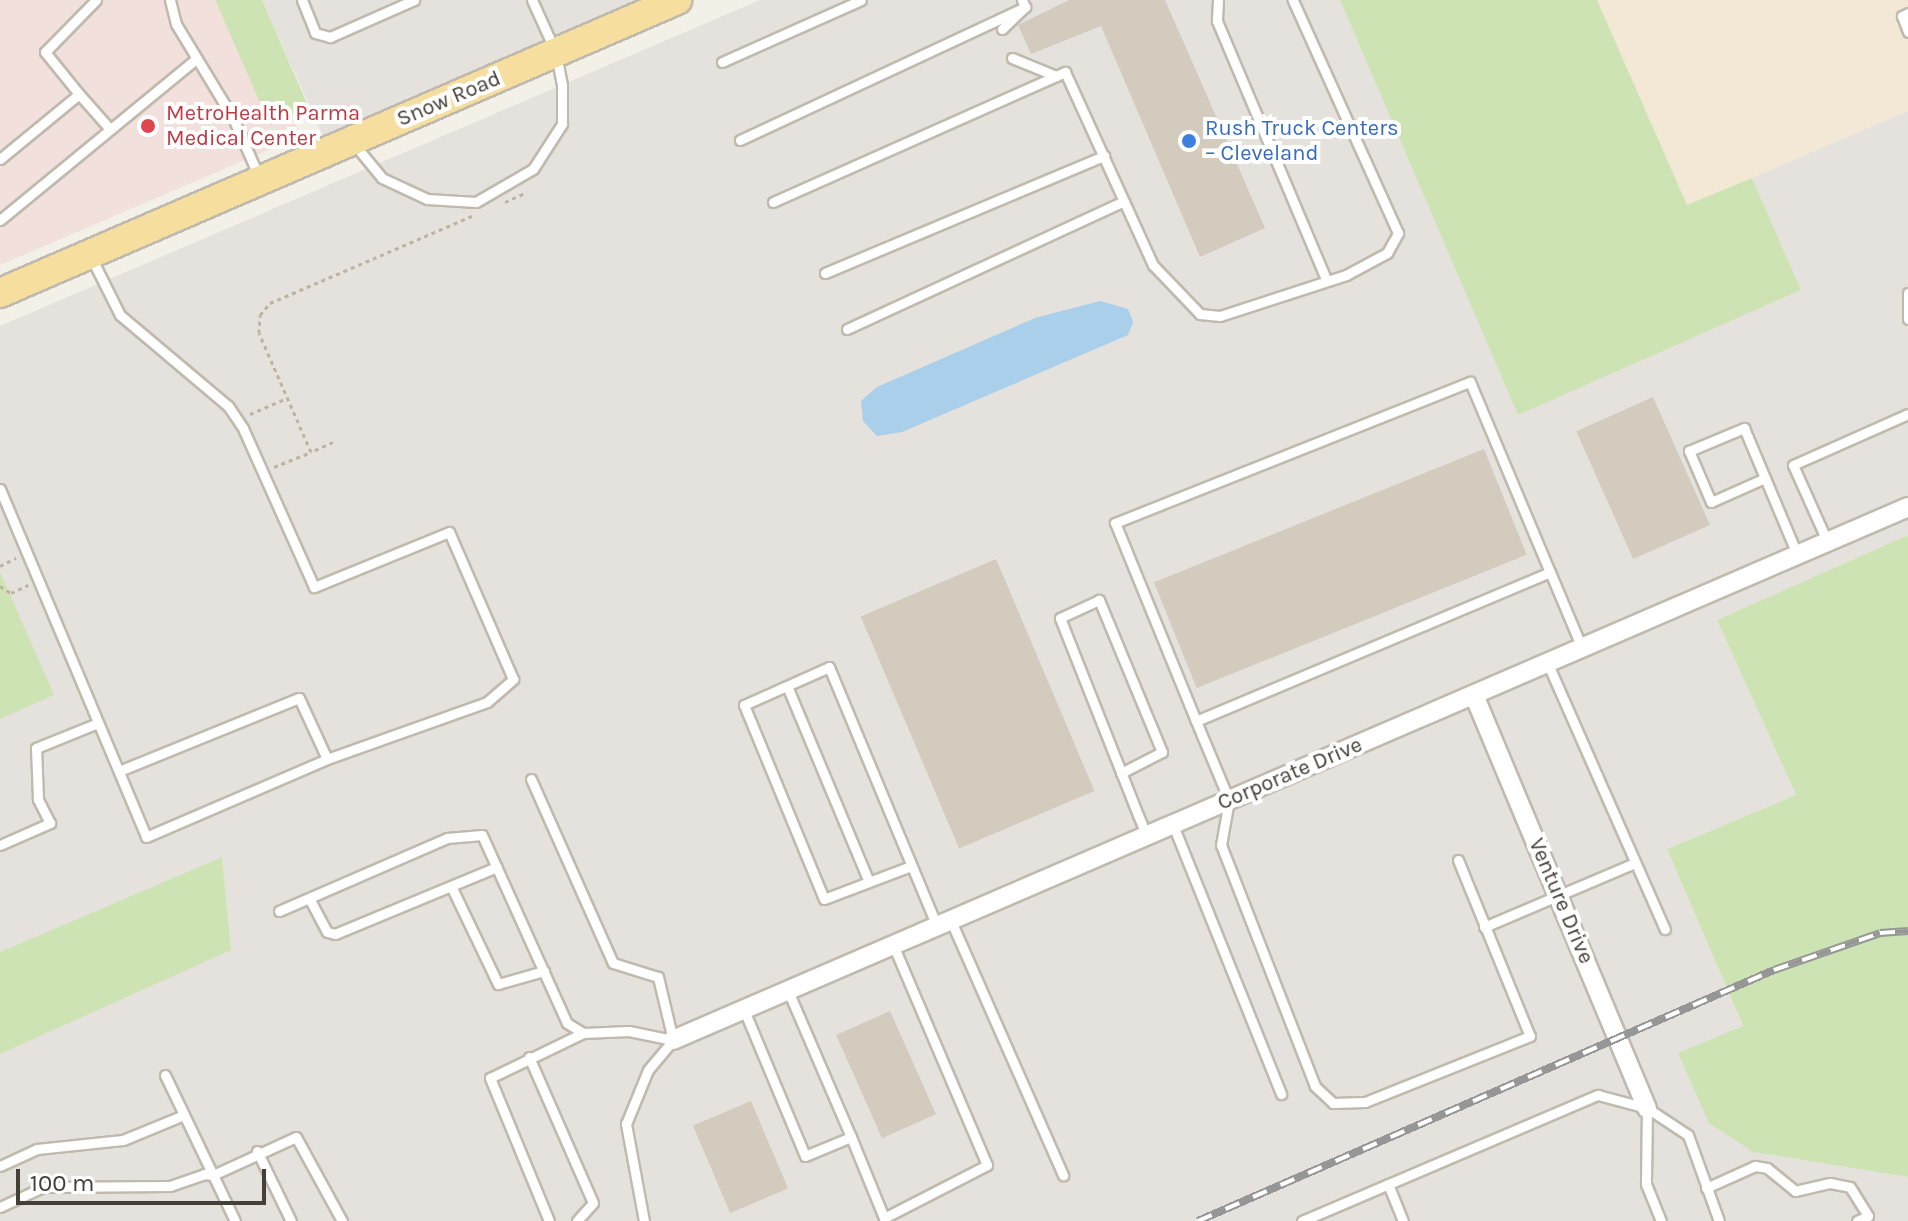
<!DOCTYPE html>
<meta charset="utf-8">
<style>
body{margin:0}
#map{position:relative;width:1908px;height:1221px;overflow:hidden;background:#f3f0e8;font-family:Karla,sans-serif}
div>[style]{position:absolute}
.commercial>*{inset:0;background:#f3e7d5}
.industrial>*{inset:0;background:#e5e1dd}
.medical>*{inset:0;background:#f2e0dd}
.green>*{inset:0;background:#cde3b4}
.water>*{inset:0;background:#a9cfea}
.building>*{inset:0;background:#d3cbbe;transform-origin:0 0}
.path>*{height:3px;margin-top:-1.5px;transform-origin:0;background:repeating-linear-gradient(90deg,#beb39e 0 4px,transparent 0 8px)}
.roads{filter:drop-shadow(2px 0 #c0baae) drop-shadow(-2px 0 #c0baae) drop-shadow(0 2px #c0baae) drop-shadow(0 -2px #c0baae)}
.lane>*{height:9px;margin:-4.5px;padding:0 4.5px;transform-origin:4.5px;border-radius:4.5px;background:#fff}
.street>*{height:18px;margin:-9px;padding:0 9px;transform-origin:9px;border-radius:9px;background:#fff}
.primary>*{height:28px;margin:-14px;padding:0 14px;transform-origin:14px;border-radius:14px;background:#f6de9e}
.rail>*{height:8px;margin-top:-4px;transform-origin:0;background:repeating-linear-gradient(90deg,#fff 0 15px,#969696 0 30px);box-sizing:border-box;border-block:2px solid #969696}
.dots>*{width:22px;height:22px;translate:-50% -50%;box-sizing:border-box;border:4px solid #fff;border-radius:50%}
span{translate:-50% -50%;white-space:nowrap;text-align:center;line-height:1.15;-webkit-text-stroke:8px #fff;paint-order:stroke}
.street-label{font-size:22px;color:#454037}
.health-label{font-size:22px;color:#be3a42}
.left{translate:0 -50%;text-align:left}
.shop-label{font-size:22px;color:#366cbe}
.scale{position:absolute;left:16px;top:1169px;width:250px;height:36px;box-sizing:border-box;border:4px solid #454037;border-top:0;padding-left:10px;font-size:24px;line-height:28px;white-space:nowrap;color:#454037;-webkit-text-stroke:6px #fff;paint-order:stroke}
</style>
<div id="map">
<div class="commercial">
<div style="clip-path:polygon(1597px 0,1908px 0,1908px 111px,1687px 206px)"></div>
</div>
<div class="industrial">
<div style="clip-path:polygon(262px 0,647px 0,325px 141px)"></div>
<div style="clip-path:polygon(760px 0,1340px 0,1518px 414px,1801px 290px,1752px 178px,1908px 111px,1908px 535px,1717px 620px,1796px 795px,1667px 849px,1743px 1027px,1753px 1152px,1908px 1177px,1908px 1221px,0 1221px,0 1054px,231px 949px,222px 857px,0 952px,0 326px)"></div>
</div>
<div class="medical">
<div style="clip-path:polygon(0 0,243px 0,301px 136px,0 265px)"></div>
</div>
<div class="green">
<div style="clip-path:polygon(215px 0,262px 0,309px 108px,270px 125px)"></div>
<div style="clip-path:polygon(1340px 0,1597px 0,1687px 205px,1752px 178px,1801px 290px,1518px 415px)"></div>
<div style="clip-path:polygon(1908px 535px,1908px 1177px,1753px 1152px,1709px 1123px,1678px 1053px,1743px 1026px,1667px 849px,1796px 795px,1717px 620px)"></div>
<div style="clip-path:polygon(0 572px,54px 695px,0 719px)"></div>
<div style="clip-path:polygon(222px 857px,231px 950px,0 1054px,0 952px)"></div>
</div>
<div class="water">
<div style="clip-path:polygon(1100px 301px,1128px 309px,1133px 322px,1128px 335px,902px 432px,877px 436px,863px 421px,861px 401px,877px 387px,1035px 318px)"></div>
</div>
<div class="building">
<div style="clip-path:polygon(1069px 0,1165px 0,1265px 228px,1200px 257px,1101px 26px,1031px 54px,1018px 25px)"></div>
<div style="left:1653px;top:397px;width:140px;height:84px;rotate:66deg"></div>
<div style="left:1484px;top:449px;width:114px;height:356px;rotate:68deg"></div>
<div style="left:996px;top:559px;width:252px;height:147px;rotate:67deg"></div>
<div style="left:890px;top:1011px;width:113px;height:59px;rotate:66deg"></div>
<div style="left:751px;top:1101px;width:95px;height:63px;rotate:67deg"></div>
</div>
<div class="path">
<div style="left:505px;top:202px;width:24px;rotate:-24deg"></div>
<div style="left:250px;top:414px;width:40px;rotate:-23.4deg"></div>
<div style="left:333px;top:442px;width:24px;rotate:156deg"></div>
<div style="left:311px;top:452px;width:130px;rotate:-113.6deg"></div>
<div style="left:259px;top:333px;width:18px;rotate:-87deg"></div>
<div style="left:260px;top:315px;width:16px;rotate:-50deg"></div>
<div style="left:270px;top:303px;width:220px;rotate:-23.3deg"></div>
<div style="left:274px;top:467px;width:40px;rotate:-22deg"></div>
<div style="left:0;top:566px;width:18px;rotate:-27deg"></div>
<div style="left:0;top:586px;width:13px;rotate:32deg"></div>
<div style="left:11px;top:593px;width:19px;rotate:-25deg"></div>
</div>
<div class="roads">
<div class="lane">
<div style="left:170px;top:0;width:25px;rotate:76deg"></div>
<div style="left:176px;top:24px;width:110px;rotate:58.8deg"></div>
<div style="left:233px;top:118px;width:64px;rotate:66.2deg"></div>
<div style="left:302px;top:0;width:35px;rotate:68deg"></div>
<div style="left:315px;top:33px;width:16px;rotate:15deg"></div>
<div style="left:330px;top:37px;width:92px;rotate:-23.8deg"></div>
<div style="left:1218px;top:0;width:21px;rotate:93deg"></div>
<div style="left:1217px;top:21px;width:280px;rotate:67.1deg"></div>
<div style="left:1908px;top:13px;width:7px;rotate:153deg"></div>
<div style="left:1902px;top:16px;width:17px;rotate:69deg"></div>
<div style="left:1002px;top:29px;width:32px;rotate:-44deg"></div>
<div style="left:1025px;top:7px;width:8px;rotate:-113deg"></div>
<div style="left:1012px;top:58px;width:48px;rotate:22.2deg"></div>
<div style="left:722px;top:62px;width:152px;rotate:-24deg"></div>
<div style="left:79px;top:94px;width:47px;rotate:48.5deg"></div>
<div style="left:740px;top:140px;width:315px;rotate:-25deg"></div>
<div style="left:354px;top:144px;width:44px;rotate:50.5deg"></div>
<div style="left:382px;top:178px;width:50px;rotate:25deg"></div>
<div style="left:427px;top:199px;width:49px;rotate:3.5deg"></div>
<div style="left:476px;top:202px;width:66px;rotate:-30.1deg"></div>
<div style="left:533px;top:169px;width:54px;rotate:-57.2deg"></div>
<div style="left:562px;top:124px;width:39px;rotate:-90deg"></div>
<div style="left:562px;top:85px;width:33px;rotate:-101deg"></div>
<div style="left:556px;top:53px;width:58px;rotate:-114.4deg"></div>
<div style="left:0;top:159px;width:102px;rotate:-39.4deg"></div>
<div style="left:79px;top:94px;width:54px;rotate:-129deg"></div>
<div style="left:45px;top:52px;width:73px;rotate:-45.6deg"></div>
<div style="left:773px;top:202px;width:320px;rotate:-24deg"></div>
<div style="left:1065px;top:72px;width:212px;rotate:65.5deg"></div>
<div style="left:1153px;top:265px;width:68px;rotate:46.2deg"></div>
<div style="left:1200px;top:314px;width:20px;rotate:6deg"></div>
<div style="left:1220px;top:316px;width:133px;rotate:-18deg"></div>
<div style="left:1346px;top:275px;width:47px;rotate:-28.2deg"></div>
<div style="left:1387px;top:253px;width:23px;rotate:-61deg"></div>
<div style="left:1398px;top:233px;width:256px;rotate:-114.3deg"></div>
<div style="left:0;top:220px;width:252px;rotate:-39.4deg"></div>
<div style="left:825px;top:273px;width:303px;rotate:-22.8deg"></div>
<div style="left:1908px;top:293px;width:26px;rotate:90deg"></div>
<div style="left:847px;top:329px;width:305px;rotate:-24.8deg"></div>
<div style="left:1765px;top:478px;width:59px;rotate:156deg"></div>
<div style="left:1711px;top:502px;width:56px;rotate:-113.3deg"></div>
<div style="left:1689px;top:451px;width:60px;rotate:-22.7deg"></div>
<div style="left:1744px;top:428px;width:54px;rotate:67.2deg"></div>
<div style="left:1765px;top:478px;width:82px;rotate:67.2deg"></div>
<div style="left:0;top:489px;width:377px;rotate:67.2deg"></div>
<div style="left:146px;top:837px;width:197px;rotate:-23.3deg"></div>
<div style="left:327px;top:759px;width:170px;rotate:-19.6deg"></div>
<div style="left:487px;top:702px;width:35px;rotate:-41deg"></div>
<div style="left:513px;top:679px;width:160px;rotate:-113.5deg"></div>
<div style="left:449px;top:532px;width:146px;rotate:157.8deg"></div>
<div style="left:314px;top:587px;width:174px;rotate:-114.1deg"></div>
<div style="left:243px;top:428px;width:27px;rotate:-124deg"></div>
<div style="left:228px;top:406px;width:141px;rotate:-139.9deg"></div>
<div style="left:120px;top:315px;width:65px;rotate:-116.6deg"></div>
<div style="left:1827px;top:541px;width:83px;rotate:-114.1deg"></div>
<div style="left:1793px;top:465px;width:126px;rotate:-23.9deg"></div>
<div style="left:1547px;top:662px;width:292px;rotate:66.2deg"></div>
<div style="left:787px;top:686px;width:212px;rotate:67.3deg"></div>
<div style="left:1196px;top:721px;width:214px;rotate:-112.2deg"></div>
<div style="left:1115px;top:523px;width:382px;rotate:-21.7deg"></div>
<div style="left:1470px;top:382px;width:206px;rotate:67.2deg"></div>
<div style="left:119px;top:771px;width:194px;rotate:-22.1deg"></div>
<div style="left:299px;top:698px;width:67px;rotate:65.3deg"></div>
<div style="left:1121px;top:773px;width:46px;rotate:-27.1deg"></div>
<div style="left:1162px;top:752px;width:165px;rotate:-112.5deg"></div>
<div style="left:1099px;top:600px;width:43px;rotate:155.2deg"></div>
<div style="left:1060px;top:618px;width:212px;rotate:68.4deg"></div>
<div style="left:1138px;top:815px;width:23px;rotate:67deg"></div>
<div style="left:531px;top:779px;width:201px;rotate:66deg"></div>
<div style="left:613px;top:963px;width:47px;rotate:17.3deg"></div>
<div style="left:658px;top:977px;width:65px;rotate:76.6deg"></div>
<div style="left:1173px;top:825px;width:290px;rotate:68.1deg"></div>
<div style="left:0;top:845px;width:55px;rotate:-23.7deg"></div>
<div style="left:50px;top:823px;width:27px;rotate:-117deg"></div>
<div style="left:38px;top:799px;width:51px;rotate:-92.2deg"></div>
<div style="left:36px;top:748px;width:67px;rotate:-22deg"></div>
<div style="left:1458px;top:860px;width:190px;rotate:67.8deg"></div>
<div style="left:1530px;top:1036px;width:178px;rotate:158.2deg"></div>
<div style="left:1365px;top:1102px;width:32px;rotate:178deg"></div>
<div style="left:1333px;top:1103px;width:25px;rotate:-137deg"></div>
<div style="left:1315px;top:1086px;width:259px;rotate:-111.3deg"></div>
<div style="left:1221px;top:845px;width:46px;rotate:-79.9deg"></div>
<div style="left:1229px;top:800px;width:86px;rotate:-112.7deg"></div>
<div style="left:1196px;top:721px;width:384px;rotate:-22.8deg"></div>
<div style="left:1550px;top:572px;width:82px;rotate:67.2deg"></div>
<div style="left:911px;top:866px;width:93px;rotate:159.2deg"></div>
<div style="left:824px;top:899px;width:210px;rotate:-112.4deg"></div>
<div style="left:744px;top:705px;width:93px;rotate:-24.1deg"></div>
<div style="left:829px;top:667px;width:282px;rotate:67.4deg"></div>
<div style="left:451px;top:886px;width:109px;rotate:64.4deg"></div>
<div style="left:498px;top:984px;width:48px;rotate:-15.8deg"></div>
<div style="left:309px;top:898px;width:38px;rotate:62deg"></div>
<div style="left:327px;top:932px;width:8px;rotate:14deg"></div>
<div style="left:335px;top:934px;width:175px;rotate:-22.5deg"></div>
<div style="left:279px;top:911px;width:183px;rotate:-23.5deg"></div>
<div style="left:447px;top:838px;width:35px;rotate:-5deg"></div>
<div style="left:482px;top:835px;width:206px;rotate:65.7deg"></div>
<div style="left:567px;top:1023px;width:19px;rotate:32deg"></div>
<div style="left:583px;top:1033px;width:46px;rotate:-2.5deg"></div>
<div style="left:629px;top:1031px;width:45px;rotate:11.6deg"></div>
<div style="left:951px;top:921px;width:278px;rotate:66.2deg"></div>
<div style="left:1484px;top:927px;width:164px;rotate:-23deg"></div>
<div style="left:744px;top:1010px;width:158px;rotate:67.3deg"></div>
<div style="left:805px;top:1156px;width:50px;rotate:-22.4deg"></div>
<div style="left:851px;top:1137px;width:159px;rotate:-113.3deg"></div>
<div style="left:529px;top:1057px;width:159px;rotate:66.3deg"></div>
<div style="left:593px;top:1203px;width:24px;rotate:132deg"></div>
<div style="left:165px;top:1075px;width:111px;rotate:64.4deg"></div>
<div style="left:213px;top:1175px;width:91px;rotate:-24.6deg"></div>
<div style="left:296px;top:1137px;width:96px;rotate:61.3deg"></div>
<div style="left:1647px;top:1108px;width:76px;rotate:90.8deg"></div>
<div style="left:1646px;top:1184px;width:40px;rotate:68deg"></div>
<div style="left:851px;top:1137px;width:87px;rotate:67.8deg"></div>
<div style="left:884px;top:1218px;width:116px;rotate:-27.2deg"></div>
<div style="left:987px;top:1165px;width:239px;rotate:-113.1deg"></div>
<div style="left:257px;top:1151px;width:78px;rotate:64.1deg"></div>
<div style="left:0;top:1166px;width:41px;rotate:-24.7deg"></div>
<div style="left:37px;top:1149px;width:86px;rotate:-6deg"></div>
<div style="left:123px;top:1140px;width:66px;rotate:-22.3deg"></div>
<div style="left:1388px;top:1184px;width:40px;rotate:68deg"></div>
<div style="left:1706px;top:1188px;width:54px;rotate:-24.2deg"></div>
<div style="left:1755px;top:1166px;width:12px;rotate:9deg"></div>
<div style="left:1767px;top:1168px;width:36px;rotate:39deg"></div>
<div style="left:1795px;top:1191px;width:36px;rotate:-13deg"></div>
<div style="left:1830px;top:1183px;width:20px;rotate:11deg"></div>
<div style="left:1850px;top:1187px;width:34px;rotate:58deg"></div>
<div style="left:1868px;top:1216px;width:12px;rotate:156deg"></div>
<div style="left:0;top:1207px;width:47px;rotate:-24.9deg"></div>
<div style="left:43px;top:1187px;width:127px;rotate:-0.5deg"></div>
<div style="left:170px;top:1186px;width:36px;rotate:-19deg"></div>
<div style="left:204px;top:1174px;width:9px;rotate:6deg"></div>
<div style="left:213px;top:1175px;width:51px;rotate:64.4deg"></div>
<div style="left:549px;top:1221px;width:155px;rotate:-112.4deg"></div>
<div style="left:490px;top:1078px;width:103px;rotate:-25.8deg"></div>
<div style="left:644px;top:1221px;width:99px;rotate:-100.5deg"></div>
<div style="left:626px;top:1124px;width:58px;rotate:-67.8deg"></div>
<div style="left:648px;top:1070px;width:39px;rotate:-50deg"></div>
<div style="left:1302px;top:1221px;width:322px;rotate:-23.1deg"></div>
<div style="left:1598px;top:1095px;width:51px;rotate:14.9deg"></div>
<div style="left:1647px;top:1108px;width:49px;rotate:33.4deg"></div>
<div style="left:1688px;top:1135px;width:91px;rotate:70.2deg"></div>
</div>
<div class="street">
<div style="left:1474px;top:695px;width:448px;rotate:67.3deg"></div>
<div style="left:673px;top:1040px;width:1345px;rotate:-23.34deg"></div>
</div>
<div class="primary">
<div style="left:0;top:293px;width:738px;rotate:-23.4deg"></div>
</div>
</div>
<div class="rail">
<div style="left:1198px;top:1221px;width:628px;rotate:-23.55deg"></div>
<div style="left:1774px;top:970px;width:112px;rotate:-19.2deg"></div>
<div style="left:1880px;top:933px;width:28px;rotate:-4deg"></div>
</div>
<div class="dots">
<div style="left:148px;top:126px;background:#e0444e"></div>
<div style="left:1189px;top:141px;background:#3f7fe0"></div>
</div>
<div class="street-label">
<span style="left:449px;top:99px;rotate:-23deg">Snow Road</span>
<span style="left:1290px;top:774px;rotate:-23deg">Corporate Drive</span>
<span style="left:1561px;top:901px;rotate:67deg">Venture Drive</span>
</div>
<div class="health-label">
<span class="left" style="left:166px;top:126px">MetroHealth Parma<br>Medical Center</span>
</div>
<div class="shop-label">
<span class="left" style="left:1205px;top:141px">Rush Truck Centers<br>– Cleveland</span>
</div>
<div class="scale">100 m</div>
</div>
